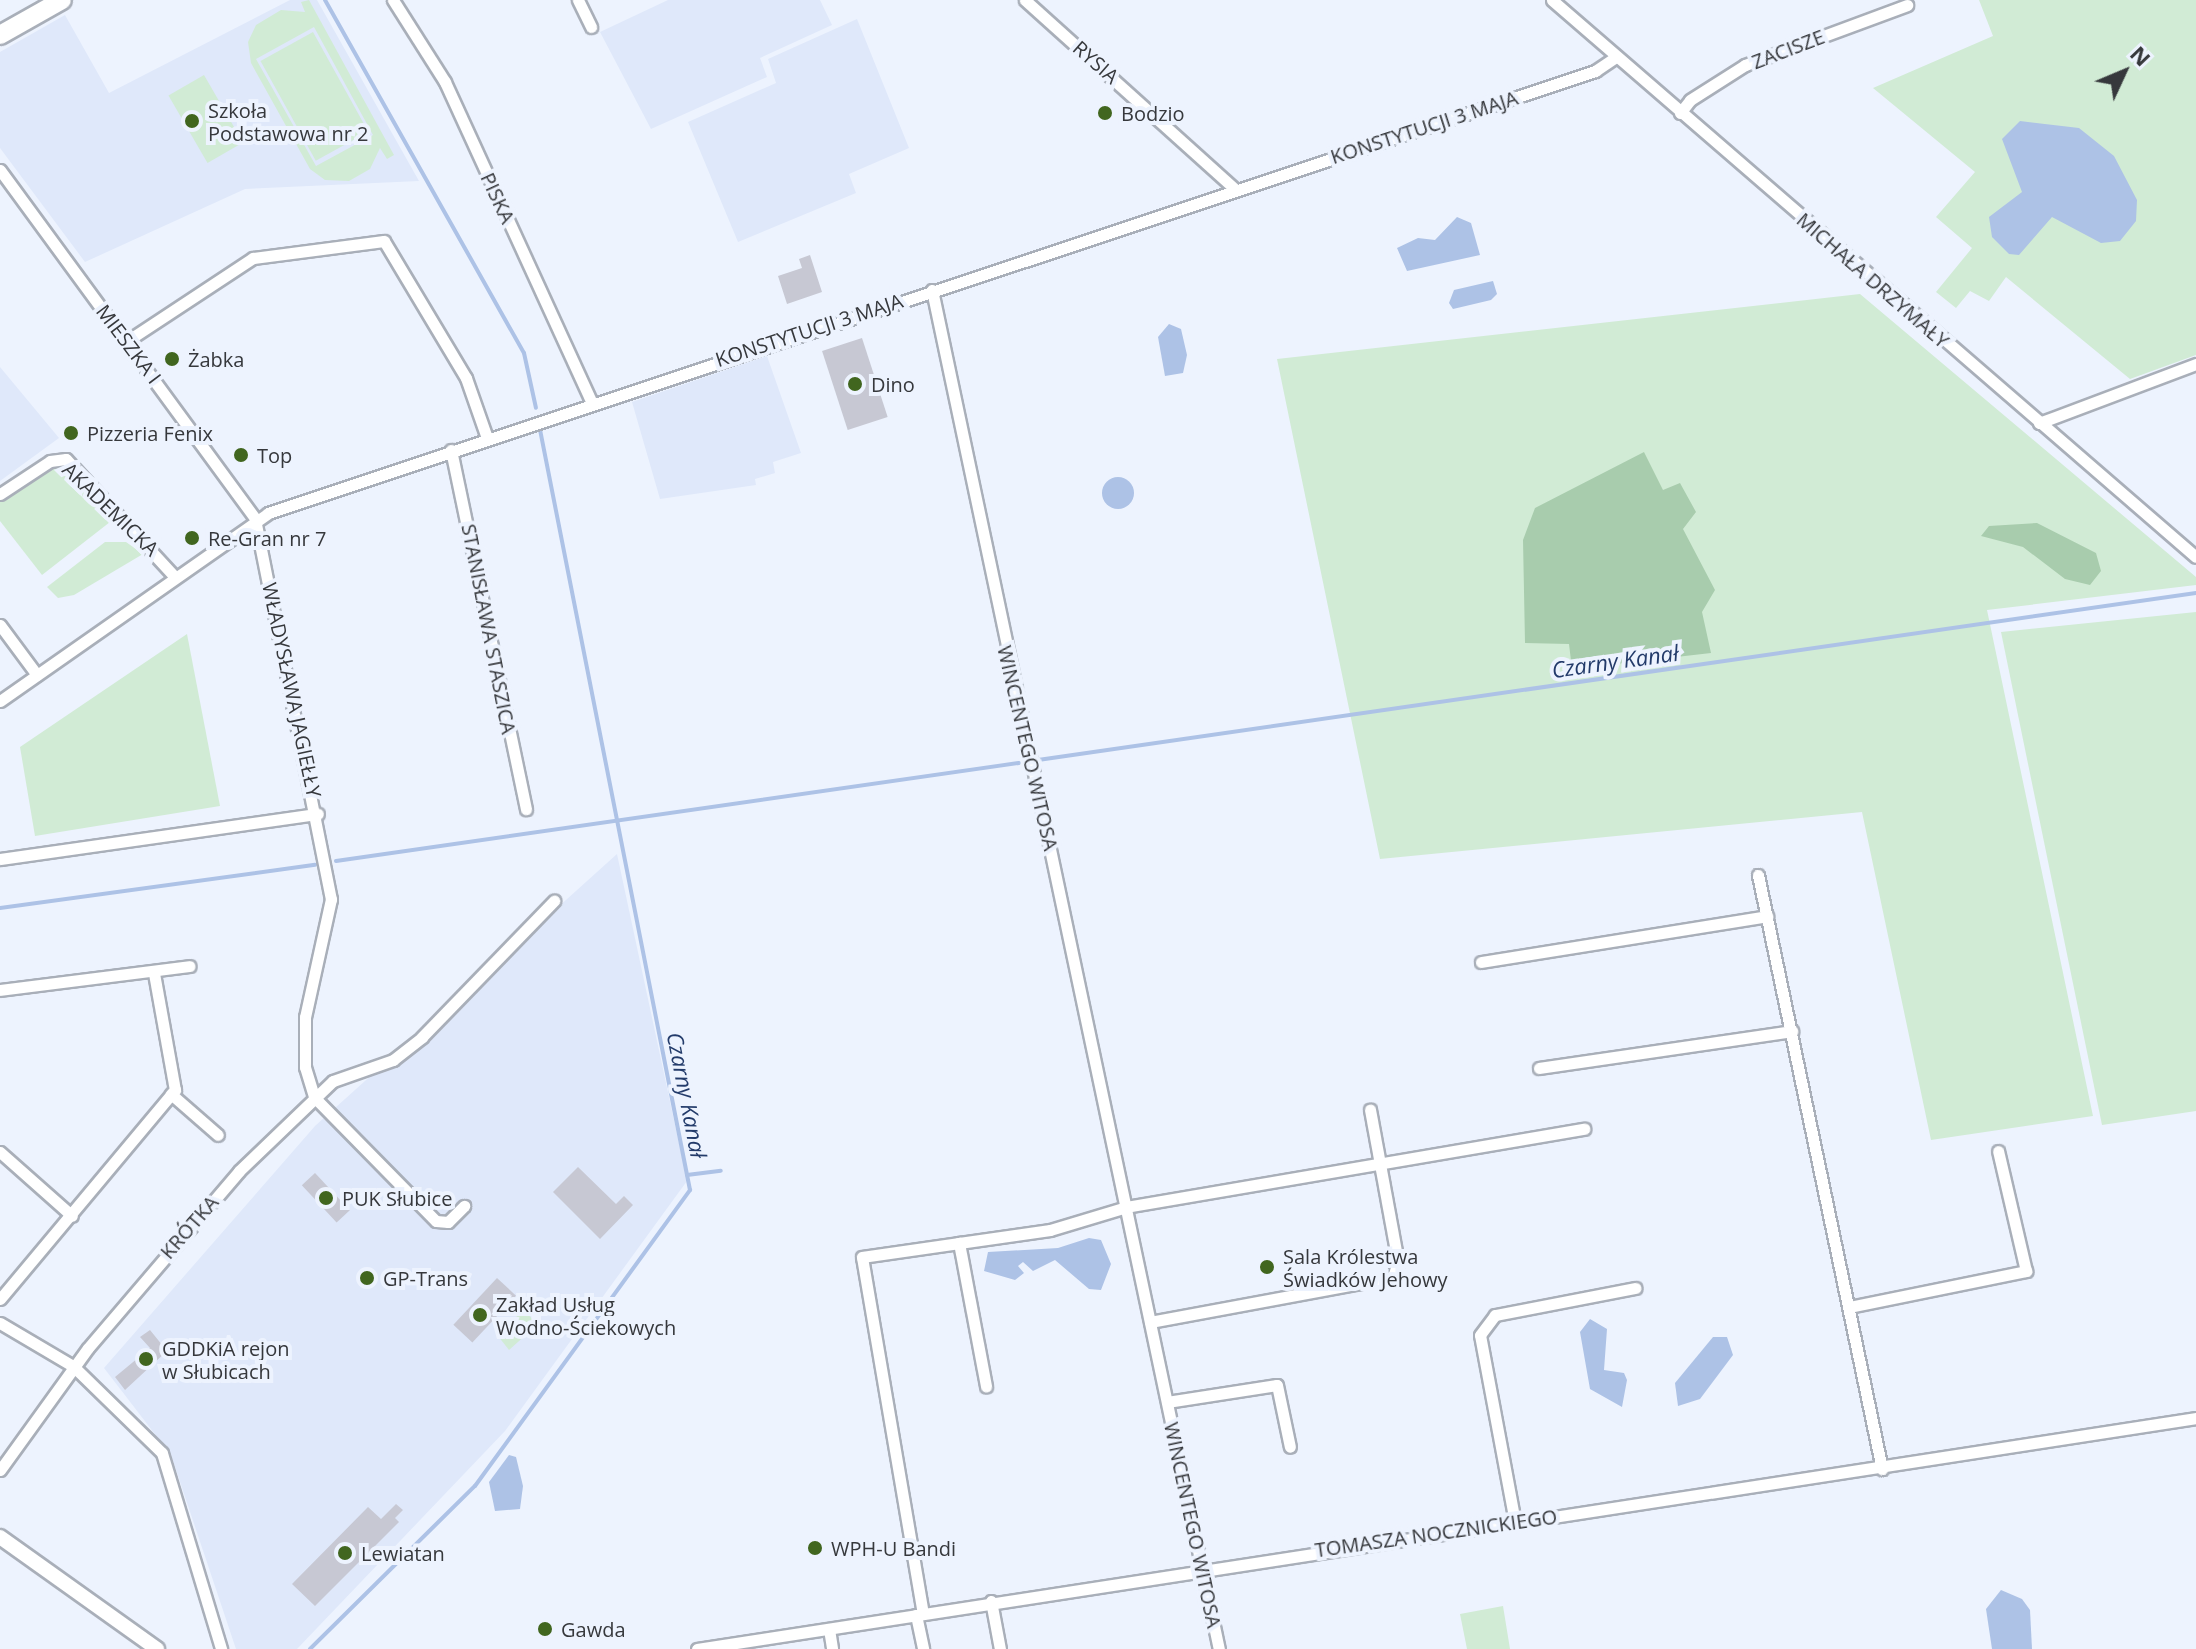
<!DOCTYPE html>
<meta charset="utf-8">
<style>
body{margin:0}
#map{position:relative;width:2196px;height:1649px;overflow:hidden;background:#edf3fe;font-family:"Open Sans",sans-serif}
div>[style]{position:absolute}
.built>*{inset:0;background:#dfe8fa}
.green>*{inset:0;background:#d1ebd5;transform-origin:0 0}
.forest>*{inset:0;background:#a8ccad}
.water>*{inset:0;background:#adc2e6}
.round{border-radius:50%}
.stream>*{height:4px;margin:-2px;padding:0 2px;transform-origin:2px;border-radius:2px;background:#adc2e6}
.building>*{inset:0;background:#c7c8d3;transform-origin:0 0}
.roads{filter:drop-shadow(2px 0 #a9afb9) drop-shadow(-2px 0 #a9afb9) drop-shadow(0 2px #a9afb9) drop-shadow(0 -2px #a9afb9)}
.minor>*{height:11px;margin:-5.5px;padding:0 5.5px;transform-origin:5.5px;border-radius:5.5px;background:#fff}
.tertiary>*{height:14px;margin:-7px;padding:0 7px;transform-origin:7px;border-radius:7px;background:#fff}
.primary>*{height:18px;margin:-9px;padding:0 9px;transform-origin:9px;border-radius:9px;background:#fff}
.dots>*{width:22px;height:22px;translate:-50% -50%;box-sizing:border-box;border:4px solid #edf3fe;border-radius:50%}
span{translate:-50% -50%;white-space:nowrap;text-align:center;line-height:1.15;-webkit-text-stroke:8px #edf3fe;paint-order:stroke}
.street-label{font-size:20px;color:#36383c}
.poi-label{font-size:20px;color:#36383c}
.left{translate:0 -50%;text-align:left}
.water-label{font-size:22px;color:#233b6a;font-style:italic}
.north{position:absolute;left:2084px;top:32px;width:80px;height:80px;-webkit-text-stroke:6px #edf3fe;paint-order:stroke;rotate:46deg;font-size:22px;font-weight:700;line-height:32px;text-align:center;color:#36383c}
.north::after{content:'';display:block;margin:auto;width:28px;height:36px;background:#36383c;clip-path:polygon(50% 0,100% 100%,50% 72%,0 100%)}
</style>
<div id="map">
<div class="built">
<div style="clip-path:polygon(290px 0,317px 0,419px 181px,245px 189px,85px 262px,0 148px,0 52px,65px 15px,109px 93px)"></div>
<div style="clip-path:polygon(668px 0,820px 0,832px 25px,760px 58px,767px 77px,651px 129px,600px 32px)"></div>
<div style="clip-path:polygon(857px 19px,909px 148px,849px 174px,856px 193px,738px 242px,688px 122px,776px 83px,768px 59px)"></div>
<div style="clip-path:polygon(767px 356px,801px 453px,773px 462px,775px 473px,755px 479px,756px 485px,660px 499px,632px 402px)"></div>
<div style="clip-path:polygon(0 367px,59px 438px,0 481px)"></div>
<div style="clip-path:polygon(617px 854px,687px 1181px,505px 1431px,297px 1649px,236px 1649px,171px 1455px,104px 1368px,315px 1126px)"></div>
</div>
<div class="green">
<div style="clip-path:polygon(evenodd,309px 0,394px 155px,387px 159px,380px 148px,370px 169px,349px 181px,325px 180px,310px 169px,251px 63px,248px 42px,256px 25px,281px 10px,305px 12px,301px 2px,309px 0,314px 27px,373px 135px,316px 166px,256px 59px,314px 27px)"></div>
<div style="clip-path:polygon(1979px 0,2196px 0,2196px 355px,2130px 379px,2006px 277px,1989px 301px,1970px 291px,1956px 308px,1936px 292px,1972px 248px,1936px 217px,1975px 172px,1873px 88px,1993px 36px)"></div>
<div style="left:313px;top:32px;width:114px;height:60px;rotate:61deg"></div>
<div style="left:204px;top:75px;width:78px;height:41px;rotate:60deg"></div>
<div style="clip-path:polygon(1860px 294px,2196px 577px,2196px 585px,1987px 610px,2093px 1116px,1931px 1140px,1862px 812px,1380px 859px,1277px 359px)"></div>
<div style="clip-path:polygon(60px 465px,110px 522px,42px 575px,0 521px,0 502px)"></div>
<div style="clip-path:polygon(105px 542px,126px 542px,143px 554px,74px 595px,58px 598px,47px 587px)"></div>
<div style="clip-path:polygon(2196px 612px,2196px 1111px,2102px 1125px,2001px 632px)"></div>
<div style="clip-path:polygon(187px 634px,220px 806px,35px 836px,20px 747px)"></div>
<div style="clip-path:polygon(523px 1310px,538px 1324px,509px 1350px,498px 1336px)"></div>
<div style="clip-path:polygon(1503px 1606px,1510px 1649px,1467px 1649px,1460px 1614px)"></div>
</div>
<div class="forest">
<div style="clip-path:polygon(1644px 452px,1663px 490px,1680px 483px,1696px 512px,1683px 529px,1715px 590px,1702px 612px,1711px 653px,1572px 669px,1569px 644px,1525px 643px,1523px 540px,1535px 508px)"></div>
<div style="clip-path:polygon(2037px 523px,2096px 553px,2101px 571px,2090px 585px,2065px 579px,2023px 547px,1981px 536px,1989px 526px)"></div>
</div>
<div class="water">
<div style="clip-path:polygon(2020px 121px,2079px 128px,2114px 156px,2137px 200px,2136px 221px,2120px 241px,2101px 243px,2052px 217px,2019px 255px,2009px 254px,1992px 237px,1989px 217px,2022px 192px,2002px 139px)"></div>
<div style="clip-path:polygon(1457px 217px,1471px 223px,1480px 255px,1407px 271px,1397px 248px,1418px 238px,1435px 240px)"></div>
<div style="clip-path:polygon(1493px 281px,1497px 294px,1491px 300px,1453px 309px,1449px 303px,1454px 290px)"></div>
<div style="clip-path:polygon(1169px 324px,1181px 329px,1187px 355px,1183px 373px,1165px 376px,1158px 337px)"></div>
<div class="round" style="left:1102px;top:477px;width:32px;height:32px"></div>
<div style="clip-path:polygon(1089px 1238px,1101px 1240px,1111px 1264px,1101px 1290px,1089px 1289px,1055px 1260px,1033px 1271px,1023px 1262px,1018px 1266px,1024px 1273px,1015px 1280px,984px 1271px,988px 1252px,1058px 1248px)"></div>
<div style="clip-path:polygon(1590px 1319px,1607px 1329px,1604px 1370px,1624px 1373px,1627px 1380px,1622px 1407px,1590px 1389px,1580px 1332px)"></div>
<div style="clip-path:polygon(1713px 1337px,1727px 1337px,1733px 1355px,1700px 1399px,1678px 1406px,1675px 1383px)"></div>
<div style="clip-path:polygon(509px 1455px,516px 1457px,523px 1486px,520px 1509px,495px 1511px,489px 1482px)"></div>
<div style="clip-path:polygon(2001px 1590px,2022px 1599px,2030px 1610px,2032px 1649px,1992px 1649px,1986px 1609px)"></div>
</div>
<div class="stream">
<div style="left:325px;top:0;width:405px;rotate:60.6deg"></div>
<div style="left:524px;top:353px;width:56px;rotate:77.7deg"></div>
<div style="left:1038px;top:760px;width:1170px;rotate:-8.21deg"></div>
<div style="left:336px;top:861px;width:690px;rotate:-8.17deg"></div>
<div style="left:0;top:908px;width:318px;rotate:-7.8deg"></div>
<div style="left:687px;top:1175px;width:34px;rotate:-7deg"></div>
<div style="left:310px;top:1649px;width:232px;rotate:-44.7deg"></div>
<div style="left:475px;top:1486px;width:366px;rotate:-54deg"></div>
<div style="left:690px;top:1190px;width:775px;rotate:-101.16deg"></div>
</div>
<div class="building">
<div style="clip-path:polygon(810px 255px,822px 292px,787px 304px,778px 276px,802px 268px,799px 259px)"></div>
<div style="left:862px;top:338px;width:83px;height:42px;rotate:72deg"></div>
<div style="clip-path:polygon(578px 1167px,616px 1204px,624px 1196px,633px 1205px,600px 1239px,553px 1192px)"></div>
<div style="left:315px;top:1173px;width:51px;height:18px;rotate:47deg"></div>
<div style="left:497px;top:1278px;width:26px;height:64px;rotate:43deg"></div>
<div style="clip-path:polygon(150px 1330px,167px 1351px,125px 1390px,115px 1377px,150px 1348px,140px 1337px)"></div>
<div style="clip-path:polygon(396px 1504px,403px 1510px,395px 1518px,399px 1522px,315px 1606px,292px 1584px,368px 1507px,381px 1519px)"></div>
</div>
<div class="roads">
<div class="minor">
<div style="left:393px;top:0;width:97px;rotate:57.6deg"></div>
<div style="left:445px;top:82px;width:353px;rotate:65.4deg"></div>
<div style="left:578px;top:0;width:30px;rotate:64deg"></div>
<div style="left:1025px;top:0;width:284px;rotate:42deg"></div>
<div style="left:1552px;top:0;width:851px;rotate:40.86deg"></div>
<div style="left:1680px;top:113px;width:16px;rotate:-52deg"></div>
<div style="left:1690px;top:100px;width:65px;rotate:-32.5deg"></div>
<div style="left:1745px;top:65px;width:173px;rotate:-20.3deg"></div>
<div style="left:0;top:170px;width:432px;rotate:53.8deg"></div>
<div style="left:255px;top:519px;width:388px;rotate:78.7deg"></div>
<div style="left:331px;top:899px;width:121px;rotate:102.4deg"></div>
<div style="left:305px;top:1017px;width:50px;rotate:90deg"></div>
<div style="left:305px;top:1067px;width:31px;rotate:73deg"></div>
<div style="left:314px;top:1097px;width:174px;rotate:45.5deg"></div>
<div style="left:436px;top:1221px;width:12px;rotate:5deg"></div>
<div style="left:448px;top:1222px;width:23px;rotate:-45deg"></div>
<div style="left:932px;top:290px;width:1389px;rotate:78.08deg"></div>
<div style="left:127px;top:341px;width:151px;rotate:-33.4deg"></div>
<div style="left:253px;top:258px;width:132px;rotate:-7.4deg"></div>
<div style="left:384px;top:241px;width:160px;rotate:59.1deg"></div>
<div style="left:466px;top:378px;width:64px;rotate:70.7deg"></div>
<div style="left:2039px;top:423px;width:168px;rotate:-20.6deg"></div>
<div style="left:451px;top:450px;width:367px;rotate:78.2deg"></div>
<div style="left:0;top:494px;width:60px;rotate:-33.4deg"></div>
<div style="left:50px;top:461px;width:16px;rotate:-7deg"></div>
<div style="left:66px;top:459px;width:161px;rotate:47.3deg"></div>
<div style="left:0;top:625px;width:62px;rotate:53.5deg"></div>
<div style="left:0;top:701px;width:327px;rotate:-35deg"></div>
<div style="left:268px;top:513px;width:1399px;rotate:-18.42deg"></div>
<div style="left:1595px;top:71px;width:25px;rotate:-34deg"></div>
<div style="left:0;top:859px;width:321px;rotate:-8.1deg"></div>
<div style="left:1758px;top:875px;width:607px;rotate:78.21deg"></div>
<div style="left:1481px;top:962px;width:290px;rotate:-9.1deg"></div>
<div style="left:0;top:990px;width:191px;rotate:-7.2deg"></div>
<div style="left:1539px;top:1068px;width:256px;rotate:-8.3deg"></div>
<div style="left:171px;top:1094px;width:62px;rotate:41.1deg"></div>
<div style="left:0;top:1152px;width:96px;rotate:41.6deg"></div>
<div style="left:959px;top:1243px;width:92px;rotate:-8.1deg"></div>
<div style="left:1050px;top:1230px;width:79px;rotate:-16.8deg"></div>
<div style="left:1126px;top:1207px;width:465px;rotate:-9.7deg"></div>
<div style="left:0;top:1299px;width:273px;rotate:-50.1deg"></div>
<div style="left:175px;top:1090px;width:119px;rotate:-100.2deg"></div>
<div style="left:1849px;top:1307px;width:181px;rotate:-11.5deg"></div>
<div style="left:2026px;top:1271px;width:123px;rotate:-103.1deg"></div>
<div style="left:1150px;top:1322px;width:247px;rotate:-10.5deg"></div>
<div style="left:1393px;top:1277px;width:16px;rotate:-72deg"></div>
<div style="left:1398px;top:1262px;width:155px;rotate:-100.4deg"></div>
<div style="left:0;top:1323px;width:85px;rotate:30.5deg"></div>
<div style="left:73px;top:1366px;width:124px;rotate:44.3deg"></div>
<div style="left:162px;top:1453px;width:205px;rotate:73.2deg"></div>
<div style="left:1167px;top:1402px;width:111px;rotate:-8.8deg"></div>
<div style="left:1277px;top:1385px;width:63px;rotate:78.2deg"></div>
<div style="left:0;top:1470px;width:150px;rotate:-54.2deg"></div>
<div style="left:88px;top:1348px;width:233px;rotate:-49.5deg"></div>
<div style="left:239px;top:1171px;width:130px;rotate:-43.8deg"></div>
<div style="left:333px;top:1081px;width:64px;rotate:-19.3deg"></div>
<div style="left:393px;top:1060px;width:37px;rotate:-38deg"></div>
<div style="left:422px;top:1037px;width:190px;rotate:-45.9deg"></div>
<div style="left:1515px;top:1522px;width:190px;rotate:-100.6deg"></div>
<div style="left:1480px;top:1335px;width:25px;rotate:-53deg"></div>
<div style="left:1495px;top:1315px;width:143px;rotate:-10.9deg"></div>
<div style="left:991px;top:1601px;width:49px;rotate:79.4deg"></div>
<div style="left:923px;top:1614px;width:362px;rotate:-99.7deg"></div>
<div style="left:862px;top:1257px;width:98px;rotate:-8.2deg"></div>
<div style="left:959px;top:1243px;width:146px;rotate:79.3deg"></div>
<div style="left:916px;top:1615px;width:35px;rotate:78deg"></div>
<div style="left:829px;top:1629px;width:20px;rotate:81deg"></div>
<div style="left:697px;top:1649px;width:1517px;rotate:-8.76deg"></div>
</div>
<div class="tertiary">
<div style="left:0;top:1537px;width:193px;rotate:35.5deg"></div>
</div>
<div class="primary">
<div style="left:0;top:35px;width:71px;rotate:-29.4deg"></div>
</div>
</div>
<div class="dots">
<div style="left:1105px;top:113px;background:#41661f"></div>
<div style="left:192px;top:121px;background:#41661f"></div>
<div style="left:172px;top:359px;background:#41661f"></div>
<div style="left:855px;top:384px;background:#41661f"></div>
<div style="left:71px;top:433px;background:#41661f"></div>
<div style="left:241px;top:455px;background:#41661f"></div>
<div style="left:192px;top:538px;background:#41661f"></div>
<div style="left:326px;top:1198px;background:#41661f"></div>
<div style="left:1267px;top:1267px;background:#41661f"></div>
<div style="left:367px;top:1278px;background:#41661f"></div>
<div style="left:480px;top:1315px;background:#41661f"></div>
<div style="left:146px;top:1359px;background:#41661f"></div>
<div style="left:815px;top:1548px;background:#41661f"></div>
<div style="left:345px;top:1553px;background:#41661f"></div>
<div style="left:545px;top:1629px;background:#41661f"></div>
</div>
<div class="street-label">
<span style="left:1788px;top:49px;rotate:-21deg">ZACISZE</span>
<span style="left:1096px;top:62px;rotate:41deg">RYSIA</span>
<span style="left:1424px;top:127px;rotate:-18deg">KONSTYTUCJI 3 MAJA</span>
<span style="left:498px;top:198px;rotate:65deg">PISKA</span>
<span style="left:1873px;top:280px;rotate:41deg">MICHAŁA DRZYMAŁY</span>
<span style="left:809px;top:330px;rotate:-18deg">KONSTYTUCJI 3 MAJA</span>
<span style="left:129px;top:344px;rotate:53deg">MIESZKA I</span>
<span style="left:111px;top:509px;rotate:44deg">AKADEMICKA</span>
<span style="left:489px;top:629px;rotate:79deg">STANISŁAWA STASZICA</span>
<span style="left:292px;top:690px;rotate:78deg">WŁADYSŁAWA JAGIEŁŁY</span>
<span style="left:1028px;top:748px;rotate:77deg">WINCENTEGO WITOSA</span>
<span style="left:189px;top:1227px;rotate:-49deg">KRÓTKA</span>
<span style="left:1193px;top:1525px;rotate:78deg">WINCENTEGO WITOSA</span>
<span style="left:1436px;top:1533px;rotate:-8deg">TOMASZA NOCZNICKIEGO</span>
</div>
<div class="poi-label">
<span class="left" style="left:208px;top:122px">Szkoła<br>Podstawowa nr 2</span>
<span class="left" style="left:1121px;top:113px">Bodzio</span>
<span class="left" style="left:188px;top:359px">Żabka</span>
<span class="left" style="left:871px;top:384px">Dino</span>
<span class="left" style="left:87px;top:433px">Pizzeria Fenix</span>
<span class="left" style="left:257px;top:455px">Top</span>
<span class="left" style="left:208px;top:538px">Re-Gran nr 7</span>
<span class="left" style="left:342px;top:1198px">PUK Słubice</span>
<span class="left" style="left:1283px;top:1268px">Sala Królestwa<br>Świadków Jehowy</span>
<span class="left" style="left:383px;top:1278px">GP-Trans</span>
<span class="left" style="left:496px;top:1316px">Zakład Usług<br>Wodno-Ściekowych</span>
<span class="left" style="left:162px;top:1360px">GDDKiA rejon<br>w Słubicach</span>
<span class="left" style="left:831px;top:1548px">WPH-U Bandi</span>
<span class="left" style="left:361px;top:1553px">Lewiatan</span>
<span class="left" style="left:561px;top:1629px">Gawda</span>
</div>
<div class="water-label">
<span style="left:1615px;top:661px;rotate:-8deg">Czarny Kanał</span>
<span style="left:687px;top:1095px;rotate:79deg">Czarny Kanał</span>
</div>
<div class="north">N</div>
</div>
